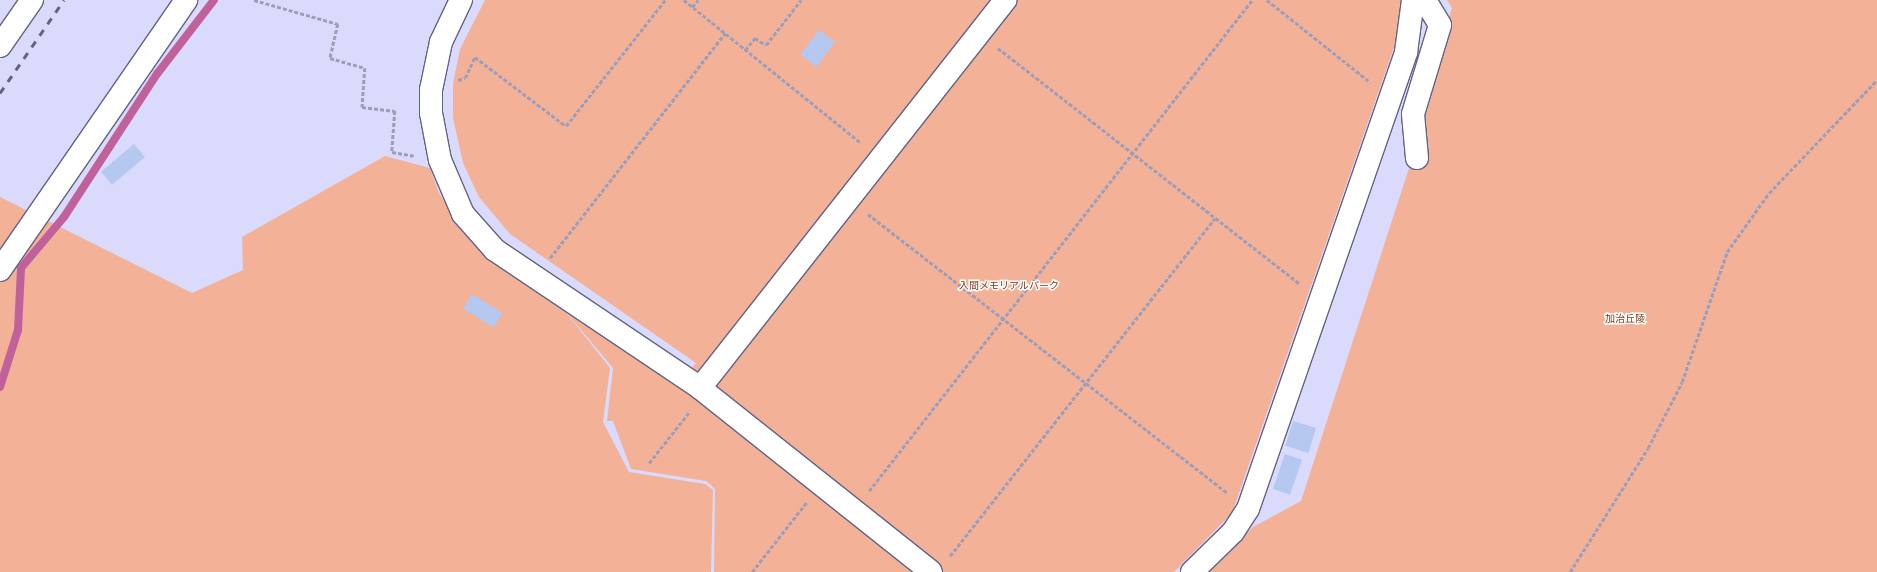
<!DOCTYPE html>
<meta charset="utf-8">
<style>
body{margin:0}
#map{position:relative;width:1877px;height:572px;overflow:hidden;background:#d9dafc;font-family:"Roboto Condensed","Noto Sans JP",sans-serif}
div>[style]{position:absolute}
.green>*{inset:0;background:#f3b297}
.stream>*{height:8px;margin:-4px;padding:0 4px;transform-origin:4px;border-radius:4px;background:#c0619c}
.building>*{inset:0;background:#b5c8ef;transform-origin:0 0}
.path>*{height:2.5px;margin-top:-1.25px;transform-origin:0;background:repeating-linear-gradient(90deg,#9d9db9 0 4px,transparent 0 6px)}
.roads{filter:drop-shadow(1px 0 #636388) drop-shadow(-1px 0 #636388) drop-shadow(0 1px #636388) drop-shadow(0 -1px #636388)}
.minor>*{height:22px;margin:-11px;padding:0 11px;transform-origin:11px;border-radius:11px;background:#fff}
.major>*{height:22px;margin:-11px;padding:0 11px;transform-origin:11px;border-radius:11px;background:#fff}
.rail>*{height:3px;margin-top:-1.5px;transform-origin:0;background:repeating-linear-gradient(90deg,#626278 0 7px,transparent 0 14px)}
span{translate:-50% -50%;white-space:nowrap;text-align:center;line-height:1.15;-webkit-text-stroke:3px #fefefe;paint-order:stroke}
.park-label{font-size:10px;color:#783617}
</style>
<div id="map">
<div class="green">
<div style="clip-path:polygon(485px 0,1415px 0,1407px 10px,1232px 513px,1174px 572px,714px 572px,715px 489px,706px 481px,631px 469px,613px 421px,607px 421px,613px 368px,566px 312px,677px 386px,696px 363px,510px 234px,479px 197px,463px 163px,453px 118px,453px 84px,460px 49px)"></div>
<div style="clip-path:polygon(1447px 0,1877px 0,1877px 572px,1208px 572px,1253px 527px,1301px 501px,1410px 165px,1419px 114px,1452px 8px)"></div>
<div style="clip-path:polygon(385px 156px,430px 168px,439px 193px,463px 231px,488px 258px,564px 310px,610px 368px,603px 422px,629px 472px,705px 484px,713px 490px,711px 572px,0 572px,0 197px,192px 293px,243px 270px,242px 237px)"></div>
</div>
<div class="stream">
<div style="left:0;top:387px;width:60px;rotate:-72.5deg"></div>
<div style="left:18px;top:330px;width:62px;rotate:-87.2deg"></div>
<div style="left:21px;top:268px;width:67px;rotate:-49.9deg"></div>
<div style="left:64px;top:217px;width:171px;rotate:-57deg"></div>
<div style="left:157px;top:74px;width:93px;rotate:-52.4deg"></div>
</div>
<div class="building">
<div style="left:819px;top:30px;width:20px;height:31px;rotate:37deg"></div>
<div style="left:134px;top:144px;width:17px;height:43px;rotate:50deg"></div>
<div style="left:472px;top:294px;width:36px;height:17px;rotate:32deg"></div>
<div style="left:1293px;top:421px;width:24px;height:26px;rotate:17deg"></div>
<div style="left:1285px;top:454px;width:18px;height:37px;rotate:19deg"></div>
</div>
<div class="path">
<div style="left:254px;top:0;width:87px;rotate:15.9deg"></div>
<div style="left:338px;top:24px;width:35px;rotate:103deg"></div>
<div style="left:330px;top:58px;width:36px;rotate:16deg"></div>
<div style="left:365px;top:68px;width:39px;rotate:94deg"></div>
<div style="left:362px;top:107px;width:33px;rotate:7deg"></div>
<div style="left:395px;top:111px;width:41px;rotate:94.2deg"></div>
<div style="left:392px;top:152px;width:22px;rotate:10deg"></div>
<div style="left:684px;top:0;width:228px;rotate:38.9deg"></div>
<div style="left:1267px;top:0;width:132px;rotate:38.5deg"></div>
<div style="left:692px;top:7px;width:9px;rotate:-49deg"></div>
<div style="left:998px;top:48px;width:383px;rotate:38deg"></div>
<div style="left:745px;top:50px;width:16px;rotate:-50deg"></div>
<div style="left:755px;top:38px;width:13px;rotate:32deg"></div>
<div style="left:766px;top:45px;width:57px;rotate:-52.1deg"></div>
<div style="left:458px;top:80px;width:7px;rotate:-16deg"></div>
<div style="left:465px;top:78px;width:23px;rotate:-65deg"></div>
<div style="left:475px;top:57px;width:114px;rotate:37.2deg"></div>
<div style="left:566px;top:126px;width:160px;rotate:-51.8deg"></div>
<div style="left:868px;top:214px;width:455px;rotate:37.8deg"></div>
<div style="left:550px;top:258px;width:285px;rotate:-52.1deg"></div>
<div style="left:649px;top:463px;width:66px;rotate:-51.7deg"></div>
<div style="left:869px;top:491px;width:623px;rotate:-52.04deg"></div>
<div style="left:950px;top:556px;width:429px;rotate:-51.9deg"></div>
<div style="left:752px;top:572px;width:88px;rotate:-52deg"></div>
<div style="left:1570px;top:572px;width:146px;rotate:-57.8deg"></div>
<div style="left:1648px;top:448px;width:74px;rotate:-62.7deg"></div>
<div style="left:1682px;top:382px;width:138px;rotate:-70.9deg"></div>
<div style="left:1727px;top:252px;width:72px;rotate:-54.6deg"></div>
<div style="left:1769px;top:193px;width:156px;rotate:-46.3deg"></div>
</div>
<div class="roads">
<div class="minor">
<div style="left:461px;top:0;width:47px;rotate:115.5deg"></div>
<div style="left:441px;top:42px;width:49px;rotate:101.8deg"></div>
<div style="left:431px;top:90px;width:23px;rotate:90deg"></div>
<div style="left:431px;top:113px;width:48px;rotate:79.2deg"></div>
<div style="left:440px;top:160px;width:59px;rotate:66.9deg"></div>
<div style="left:463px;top:214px;width:48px;rotate:48.4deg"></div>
<div style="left:495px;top:250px;width:247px;rotate:33.9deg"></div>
<div style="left:700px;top:388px;width:295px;rotate:38.5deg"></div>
<div style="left:1417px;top:158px;width:44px;rotate:-95.2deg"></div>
<div style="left:1413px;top:114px;width:93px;rotate:-73.1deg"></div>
<div style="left:1440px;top:25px;width:29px;rotate:-121deg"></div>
<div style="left:0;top:270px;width:328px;rotate:-55.4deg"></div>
<div style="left:700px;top:388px;width:494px;rotate:-51.8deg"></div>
<div style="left:1192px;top:572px;width:57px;rotate:-44.3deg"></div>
<div style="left:1233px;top:532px;width:27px;rotate:-57deg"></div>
<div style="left:1248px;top:509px;width:484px;rotate:-70.9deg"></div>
<div style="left:1406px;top:52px;width:52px;rotate:-82.3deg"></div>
</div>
<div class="major">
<div style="left:0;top:46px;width:56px;rotate:-55.2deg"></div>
</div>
</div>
<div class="rail">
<div style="left:0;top:93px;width:113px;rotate:-55.5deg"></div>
</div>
<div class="park-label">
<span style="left:1009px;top:286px">入間メモリアルパーク</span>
<span style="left:1625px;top:319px">加治丘陵</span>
</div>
</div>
